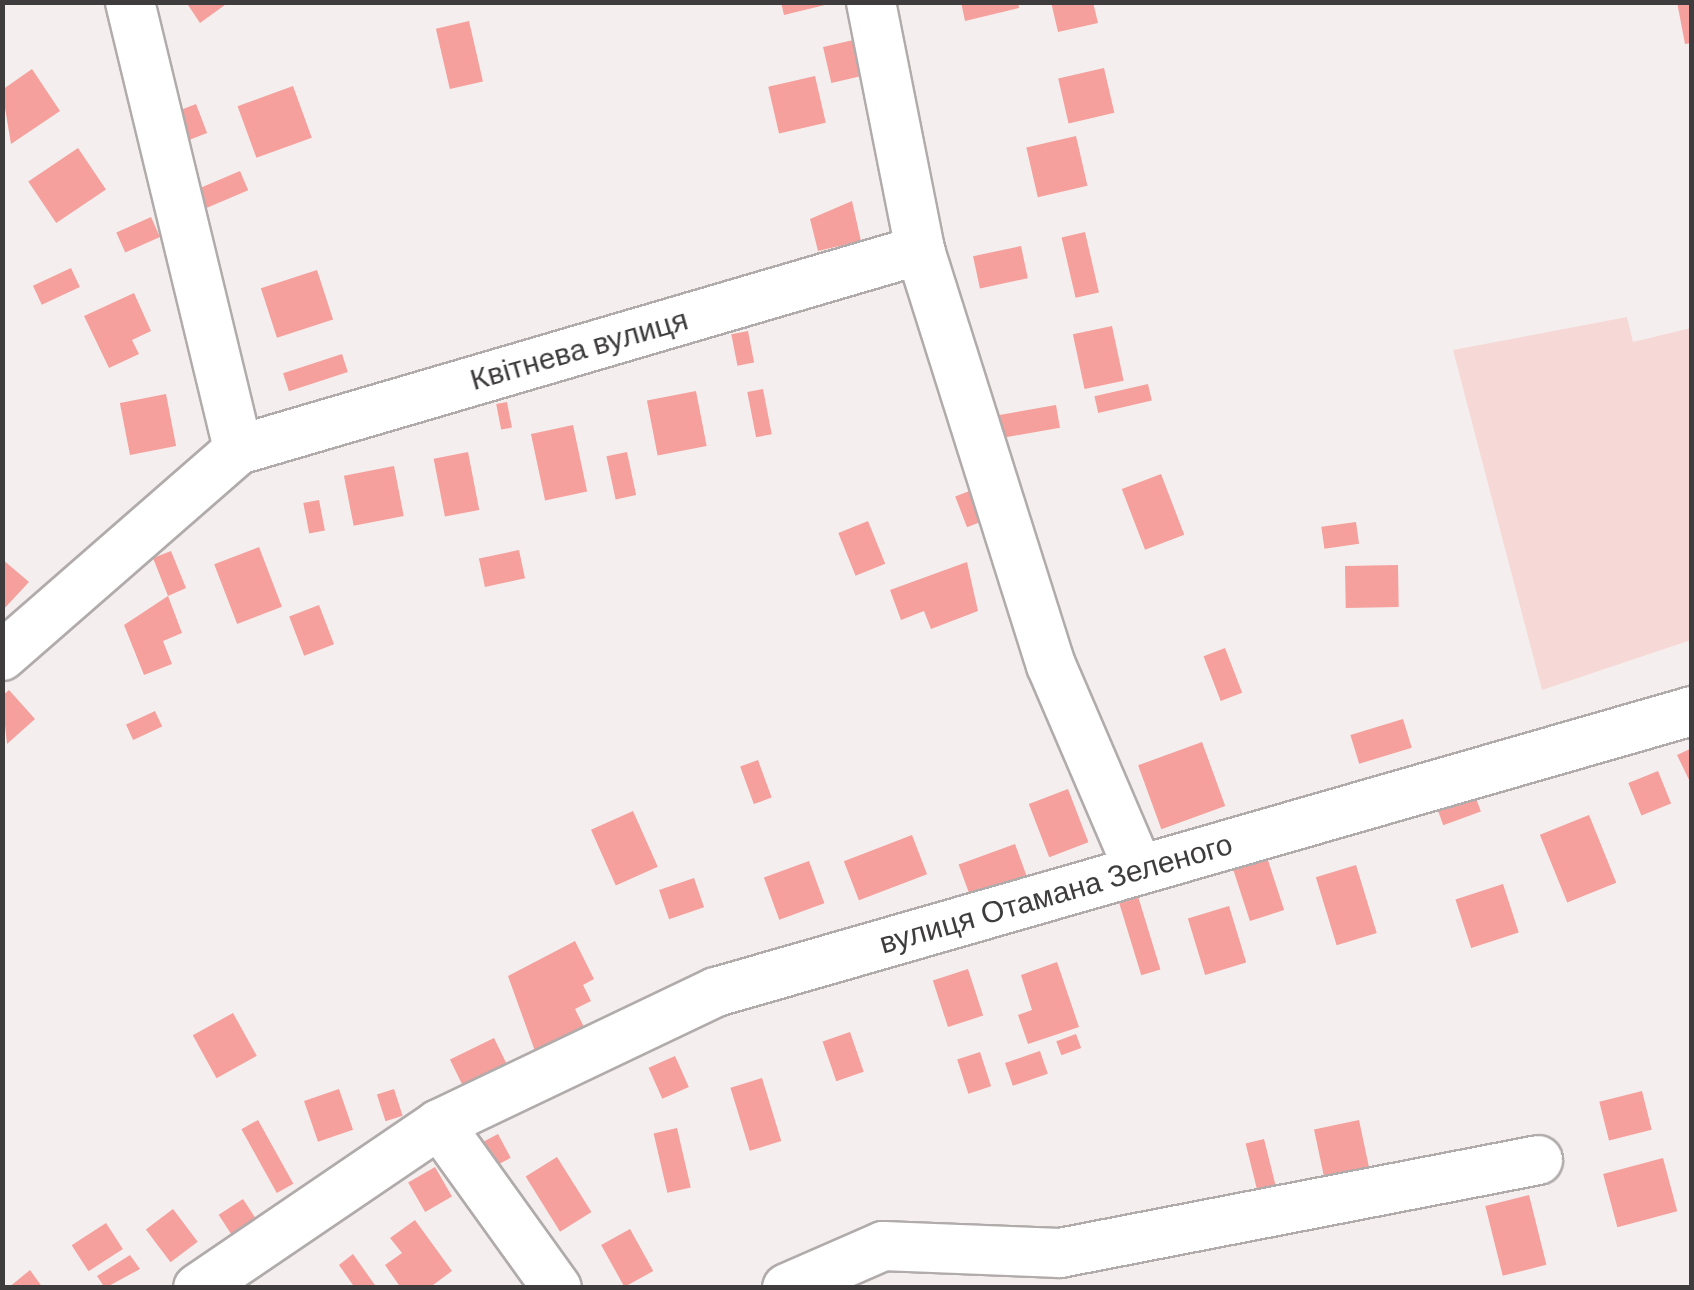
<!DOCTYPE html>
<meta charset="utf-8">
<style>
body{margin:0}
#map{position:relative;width:1694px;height:1290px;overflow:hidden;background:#f4efee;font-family:"DM Sans",sans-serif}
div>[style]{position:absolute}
.green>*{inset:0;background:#f6d9d6}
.building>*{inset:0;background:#f5a09c;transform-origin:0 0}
.roads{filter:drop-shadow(2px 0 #b1abab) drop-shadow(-2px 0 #b1abab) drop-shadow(0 2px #b1abab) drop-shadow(0 -2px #b1abab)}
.minor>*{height:48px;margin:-24px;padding:0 24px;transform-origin:24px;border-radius:24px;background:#fff}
span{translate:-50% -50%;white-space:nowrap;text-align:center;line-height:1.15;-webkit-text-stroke:9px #fff;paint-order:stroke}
.street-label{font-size:30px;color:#3e3c3c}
.frame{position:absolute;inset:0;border:5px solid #3e3c3c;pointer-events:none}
</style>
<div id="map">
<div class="green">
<div style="clip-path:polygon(1627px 317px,1633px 342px,1691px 328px,1691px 640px,1542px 690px,1453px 350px)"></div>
</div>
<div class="building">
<div style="clip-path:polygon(186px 2px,229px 2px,200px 23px)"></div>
<div style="clip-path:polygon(781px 2px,828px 2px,829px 4px,784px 15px)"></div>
<div style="clip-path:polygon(961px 2px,1018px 2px,1019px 8px,965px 21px)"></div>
<div style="clip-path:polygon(1051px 2px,1093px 2px,1098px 23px,1058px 32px)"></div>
<div style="clip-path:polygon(1677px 2px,1692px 2px,1692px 43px,1685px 44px)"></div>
<div style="left:469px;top:21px;width:62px;height:34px;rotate:77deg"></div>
<div style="left:862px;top:38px;width:37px;height:40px;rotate:77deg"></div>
<div style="left:1104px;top:68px;width:46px;height:47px;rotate:77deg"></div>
<div style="clip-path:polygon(32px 69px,60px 111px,11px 144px,2px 90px)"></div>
<div style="left:815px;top:76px;width:48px;height:48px;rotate:77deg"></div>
<div style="left:293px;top:86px;width:55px;height:59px;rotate:70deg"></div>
<div style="left:196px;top:104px;width:31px;height:25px;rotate:69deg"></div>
<div style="left:1076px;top:136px;width:51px;height:51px;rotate:77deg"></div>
<div style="left:78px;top:148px;width:50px;height:60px;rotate:56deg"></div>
<div style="left:240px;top:171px;width:21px;height:46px;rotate:67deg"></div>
<div style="clip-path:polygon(852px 201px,861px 241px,818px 251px,810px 219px)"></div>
<div style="left:151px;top:217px;width:22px;height:38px;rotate:66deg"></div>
<div style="left:1085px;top:232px;width:62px;height:24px;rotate:77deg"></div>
<div style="left:1021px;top:246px;width:33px;height:49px;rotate:78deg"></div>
<div style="left:71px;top:268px;width:21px;height:42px;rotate:65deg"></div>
<div style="left:317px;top:270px;width:52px;height:59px;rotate:72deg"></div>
<div style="clip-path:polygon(134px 293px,151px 331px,132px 340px,139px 354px,109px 368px,84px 316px)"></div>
<div style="left:1112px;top:326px;width:56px;height:40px;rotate:78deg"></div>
<div style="left:748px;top:331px;width:32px;height:17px;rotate:79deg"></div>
<div style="left:342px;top:354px;width:19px;height:62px;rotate:72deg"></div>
<div style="left:1148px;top:384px;width:17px;height:55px;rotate:77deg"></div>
<div style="left:763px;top:389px;width:46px;height:16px;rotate:79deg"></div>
<div style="left:696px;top:391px;width:56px;height:50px;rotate:79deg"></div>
<div style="left:166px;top:394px;width:53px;height:47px;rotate:79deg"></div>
<div style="left:507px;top:402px;width:26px;height:11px;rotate:79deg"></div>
<div style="left:1056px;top:405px;width:23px;height:59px;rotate:80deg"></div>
<div style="left:573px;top:425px;width:68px;height:43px;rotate:78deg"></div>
<div style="left:468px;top:452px;width:59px;height:35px;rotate:79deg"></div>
<div style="left:627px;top:452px;width:44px;height:21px;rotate:78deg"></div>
<div style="left:394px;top:466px;width:51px;height:51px;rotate:79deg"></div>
<div style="left:1161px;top:474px;width:65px;height:42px;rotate:69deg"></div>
<div style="left:972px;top:490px;width:33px;height:18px;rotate:69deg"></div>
<div style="left:319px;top:500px;width:31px;height:16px;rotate:79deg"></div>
<div style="left:868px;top:521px;width:46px;height:32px;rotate:68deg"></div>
<div style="left:1356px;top:522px;width:22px;height:35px;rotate:82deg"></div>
<div style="left:259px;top:547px;width:64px;height:48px;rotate:69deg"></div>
<div style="left:519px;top:550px;width:29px;height:41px;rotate:78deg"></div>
<div style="clip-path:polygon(171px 551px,186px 588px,168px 596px,182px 633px,163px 641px,172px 664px,144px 675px,124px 625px,168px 596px,153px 558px)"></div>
<div style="clip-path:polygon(2px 559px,29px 582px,2px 611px)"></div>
<div style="clip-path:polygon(967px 562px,978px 611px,931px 629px,924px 611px,901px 620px,890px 590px)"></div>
<div style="left:1398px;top:565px;width:42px;height:53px;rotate:89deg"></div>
<div style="left:319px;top:605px;width:42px;height:32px;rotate:69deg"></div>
<div style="left:1225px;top:648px;width:48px;height:23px;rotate:69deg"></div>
<div style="clip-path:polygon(9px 690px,35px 719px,7px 744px,2px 696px)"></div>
<div style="left:155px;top:711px;width:17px;height:32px;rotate:65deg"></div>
<div style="left:1403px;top:719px;width:30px;height:55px;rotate:73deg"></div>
<div style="left:1202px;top:742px;width:68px;height:68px;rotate:70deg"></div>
<div style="clip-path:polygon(1692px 748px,1692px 786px,1677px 755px)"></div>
<div style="left:758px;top:760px;width:40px;height:19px;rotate:70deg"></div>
<div style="left:1658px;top:771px;width:35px;height:32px;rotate:68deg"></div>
<div style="left:1068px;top:789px;width:57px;height:42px;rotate:69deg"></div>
<div style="left:1473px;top:790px;width:23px;height:40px;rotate:70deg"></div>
<div style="left:633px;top:811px;width:61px;height:46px;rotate:66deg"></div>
<div style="left:1589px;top:815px;width:73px;height:53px;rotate:68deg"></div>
<div style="left:912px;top:835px;width:42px;height:73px;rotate:69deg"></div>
<div style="left:1015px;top:844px;width:37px;height:60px;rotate:70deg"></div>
<div style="left:1265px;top:851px;width:62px;height:36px;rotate:72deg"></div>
<div style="left:809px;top:861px;width:45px;height:48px;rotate:70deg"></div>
<div style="left:1356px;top:865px;width:71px;height:42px;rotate:73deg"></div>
<div style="left:694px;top:878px;width:31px;height:37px;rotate:71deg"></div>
<div style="left:1503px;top:884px;width:51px;height:50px;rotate:72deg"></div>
<div style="left:1137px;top:893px;width:80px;height:20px;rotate:73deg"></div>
<div style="left:1229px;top:906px;width:59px;height:43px;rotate:73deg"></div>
<div style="clip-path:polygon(575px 941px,594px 979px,583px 985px,591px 1001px,575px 1009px,585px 1029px,536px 1054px,508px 976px)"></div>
<div style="clip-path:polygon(1057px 962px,1079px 1027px,1028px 1044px,1018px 1015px,1032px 1010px,1021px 975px)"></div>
<div style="left:968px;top:969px;width:49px;height:37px;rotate:72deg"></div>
<div style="left:233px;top:1013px;width:49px;height:46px;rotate:61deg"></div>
<div style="left:850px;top:1032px;width:42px;height:29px;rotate:71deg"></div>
<div style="left:1076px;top:1034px;width:15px;height:21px;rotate:70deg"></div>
<div style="left:494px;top:1038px;width:34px;height:49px;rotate:64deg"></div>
<div style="left:1040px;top:1051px;width:24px;height:37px;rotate:71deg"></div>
<div style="left:980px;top:1052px;width:36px;height:24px;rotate:72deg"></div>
<div style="left:675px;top:1056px;width:34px;height:29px;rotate:66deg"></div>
<div style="left:762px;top:1078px;width:66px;height:33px;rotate:73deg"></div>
<div style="left:339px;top:1089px;width:43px;height:37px;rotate:71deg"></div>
<div style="left:394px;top:1089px;width:28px;height:18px;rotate:72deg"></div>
<div style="left:1642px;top:1091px;width:40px;height:44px;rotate:76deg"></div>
<div style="left:258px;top:1120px;width:73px;height:19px;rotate:61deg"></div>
<div style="left:1359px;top:1120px;width:62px;height:46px;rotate:78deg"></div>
<div style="left:677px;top:1128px;width:61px;height:24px;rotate:77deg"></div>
<div style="left:498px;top:1134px;width:27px;height:30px;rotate:62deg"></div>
<div style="left:1264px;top:1139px;width:59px;height:19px;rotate:76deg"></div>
<div style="left:557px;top:1157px;width:65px;height:37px;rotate:58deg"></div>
<div style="left:1663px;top:1158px;width:55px;height:62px;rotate:75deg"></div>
<div style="left:435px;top:1167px;width:34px;height:31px;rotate:60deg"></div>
<div style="left:1529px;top:1195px;width:72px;height:45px;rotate:76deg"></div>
<div style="left:243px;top:1199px;width:24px;height:29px;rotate:57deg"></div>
<div style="left:173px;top:1209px;width:41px;height:34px;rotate:53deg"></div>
<div style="clip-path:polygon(415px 1220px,452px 1271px,429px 1288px,401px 1288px,385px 1265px,402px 1253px,390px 1238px)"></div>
<div style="left:106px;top:1223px;width:31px;height:41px;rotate:57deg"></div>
<div style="left:630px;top:1229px;width:48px;height:33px;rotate:61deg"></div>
<div style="clip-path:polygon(353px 1254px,377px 1288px,355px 1288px,339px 1265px)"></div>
<div style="clip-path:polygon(130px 1255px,140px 1269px,105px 1288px,97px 1276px)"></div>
<div style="clip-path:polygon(30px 1270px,43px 1288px,8px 1288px)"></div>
</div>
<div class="roads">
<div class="minor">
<div style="left:130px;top:2px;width:461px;rotate:76.4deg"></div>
<div style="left:238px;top:450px;width:711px;rotate:-16.34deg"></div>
<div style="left:871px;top:2px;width:253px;rotate:78.8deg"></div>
<div style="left:920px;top:250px;width:435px;rotate:72.5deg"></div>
<div style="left:1051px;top:665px;width:223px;rotate:66.8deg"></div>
<div style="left:2px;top:656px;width:313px;rotate:-41.1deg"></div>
<div style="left:439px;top:1124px;width:202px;rotate:54.3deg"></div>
<div style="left:198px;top:1288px;width:292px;rotate:-34.2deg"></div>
<div style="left:439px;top:1124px;width:307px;rotate:-25.5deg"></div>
<div style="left:716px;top:992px;width:1016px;rotate:-16.06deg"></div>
<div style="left:787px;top:1288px;width:105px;rotate:-23.6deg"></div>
<div style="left:883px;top:1246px;width:177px;rotate:2.3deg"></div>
<div style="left:1060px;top:1253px;width:487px;rotate:-11deg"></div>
</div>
</div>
<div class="street-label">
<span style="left:579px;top:350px;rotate:-16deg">Квітнева вулиця</span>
<span style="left:1056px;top:894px;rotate:-16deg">вулиця Отамана Зеленого</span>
</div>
<div class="frame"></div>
</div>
